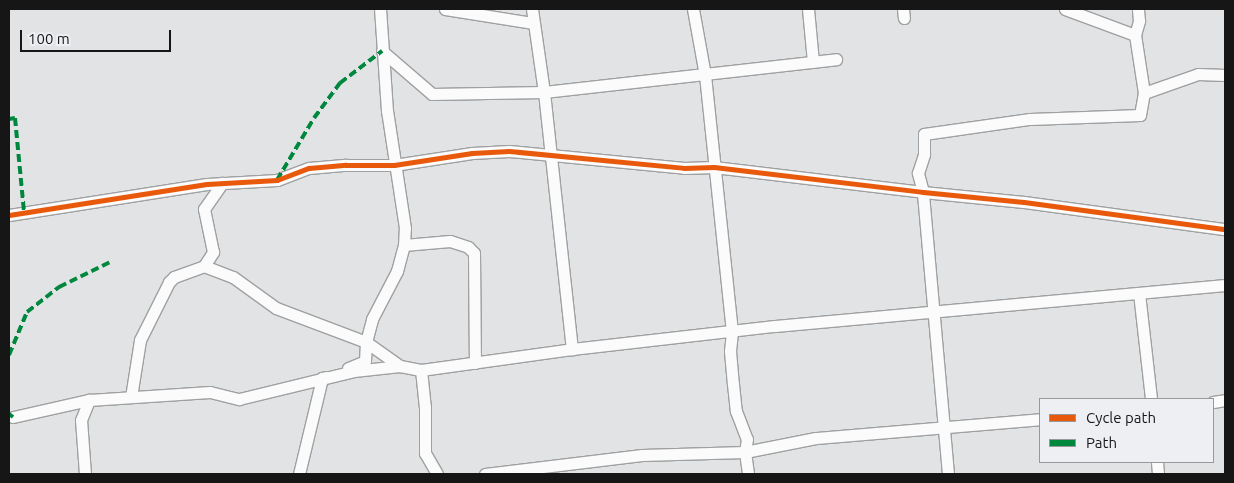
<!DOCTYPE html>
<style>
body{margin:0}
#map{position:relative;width:1234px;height:483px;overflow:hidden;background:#e2e3e4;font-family:Ubuntu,sans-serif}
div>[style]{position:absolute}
.roads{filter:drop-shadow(1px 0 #9fa0a1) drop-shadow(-1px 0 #9fa0a1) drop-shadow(0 1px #9fa0a1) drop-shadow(0 -1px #9fa0a1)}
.minor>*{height:11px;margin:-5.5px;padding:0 5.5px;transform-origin:5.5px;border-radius:5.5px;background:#fbfbfb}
.quiet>*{height:4px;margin-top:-2px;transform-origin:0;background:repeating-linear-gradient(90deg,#00873e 0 8px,transparent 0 12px)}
.cycleway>*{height:5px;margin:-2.5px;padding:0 2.5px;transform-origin:2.5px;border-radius:2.5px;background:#e8590c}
span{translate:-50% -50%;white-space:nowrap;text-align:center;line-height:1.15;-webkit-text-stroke:4px #eeeff3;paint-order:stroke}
.frame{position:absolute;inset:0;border:10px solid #161617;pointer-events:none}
.legend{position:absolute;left:1039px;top:398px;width:175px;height:65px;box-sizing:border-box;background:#eeeff3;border:1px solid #98989b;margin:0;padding:6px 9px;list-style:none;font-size:15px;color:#161617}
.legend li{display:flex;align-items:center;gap:10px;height:25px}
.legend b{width:25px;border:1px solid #98989b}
.scale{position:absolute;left:20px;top:30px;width:151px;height:22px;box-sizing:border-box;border:2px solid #161617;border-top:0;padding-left:6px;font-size:15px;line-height:18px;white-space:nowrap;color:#161617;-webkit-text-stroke:4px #eeeff3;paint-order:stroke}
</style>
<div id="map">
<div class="roads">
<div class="minor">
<div style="left:445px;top:9px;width:88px;rotate:9.1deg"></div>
<div style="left:532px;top:9px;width:84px;rotate:81.8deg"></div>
<div style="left:544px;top:92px;width:259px;rotate:83.8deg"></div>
<div style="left:693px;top:9px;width:67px;rotate:79.7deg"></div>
<div style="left:705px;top:75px;width:258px;rotate:84deg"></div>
<div style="left:732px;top:332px;width:19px;rotate:96deg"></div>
<div style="left:730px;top:351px;width:33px;rotate:85deg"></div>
<div style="left:733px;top:384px;width:27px;rotate:84deg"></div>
<div style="left:736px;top:411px;width:30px;rotate:69deg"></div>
<div style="left:747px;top:439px;width:13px;rotate:99deg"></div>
<div style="left:745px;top:452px;width:22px;rotate:82deg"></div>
<div style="left:808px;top:9px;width:53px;rotate:84.6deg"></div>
<div style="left:903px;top:9px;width:9px;rotate:84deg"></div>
<div style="left:1065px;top:9px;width:75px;rotate:20.4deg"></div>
<div style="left:382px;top:51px;width:66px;rotate:40.7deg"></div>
<div style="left:432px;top:94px;width:112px;rotate:-1deg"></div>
<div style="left:544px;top:92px;width:294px;rotate:-6.4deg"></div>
<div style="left:1144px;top:93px;width:57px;rotate:-19.4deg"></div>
<div style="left:1198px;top:74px;width:27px;rotate:2deg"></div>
<div style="left:9px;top:215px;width:200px;rotate:-8.9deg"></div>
<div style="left:207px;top:184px;width:70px;rotate:-3.3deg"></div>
<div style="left:277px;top:180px;width:34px;rotate:-21deg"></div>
<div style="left:309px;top:168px;width:37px;rotate:-5deg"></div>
<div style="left:346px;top:165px;width:48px"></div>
<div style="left:394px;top:165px;width:79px;rotate:-8.7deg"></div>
<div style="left:472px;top:153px;width:37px;rotate:-3deg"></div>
<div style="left:509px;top:151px;width:176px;rotate:5.5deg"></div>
<div style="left:684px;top:168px;width:30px;rotate:-2deg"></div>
<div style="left:714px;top:167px;width:210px;rotate:6.8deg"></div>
<div style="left:923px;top:192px;width:101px;rotate:5.7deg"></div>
<div style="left:1024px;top:202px;width:203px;rotate:7.7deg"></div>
<div style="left:404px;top:245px;width:46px;rotate:-5deg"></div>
<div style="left:450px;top:241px;width:19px;rotate:18deg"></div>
<div style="left:468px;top:247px;width:8px;rotate:45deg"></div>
<div style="left:474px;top:253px;width:110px;rotate:89.5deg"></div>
<div style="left:204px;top:266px;width:31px;rotate:21deg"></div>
<div style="left:233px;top:277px;width:53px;rotate:35.8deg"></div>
<div style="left:276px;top:308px;width:96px;rotate:20.7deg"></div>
<div style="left:366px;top:342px;width:42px;rotate:35.2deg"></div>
<div style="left:1139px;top:293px;width:107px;rotate:83.5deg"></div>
<div style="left:348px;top:368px;width:18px;rotate:-22deg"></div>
<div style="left:365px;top:361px;width:19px;rotate:-87deg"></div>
<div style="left:366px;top:342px;width:24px;rotate:-75deg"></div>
<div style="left:372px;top:319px;width:54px;rotate:-62.5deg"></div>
<div style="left:397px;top:271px;width:27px;rotate:-75deg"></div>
<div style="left:404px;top:245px;width:17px;rotate:-87deg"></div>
<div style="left:405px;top:228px;width:118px;rotate:-98.7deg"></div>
<div style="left:387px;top:111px;width:102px;rotate:-93.9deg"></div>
<div style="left:421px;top:370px;width:37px;rotate:84deg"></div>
<div style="left:425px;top:407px;width:46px;rotate:90deg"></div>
<div style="left:425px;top:453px;width:24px;rotate:60deg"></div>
<div style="left:131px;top:397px;width:58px;rotate:-81deg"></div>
<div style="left:140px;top:340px;width:65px;rotate:-63.4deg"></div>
<div style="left:169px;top:282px;width:7px;rotate:-45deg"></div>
<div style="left:174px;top:277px;width:32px;rotate:-20deg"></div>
<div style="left:204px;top:266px;width:17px;rotate:-57deg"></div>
<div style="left:213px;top:252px;width:44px;rotate:-101.8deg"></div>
<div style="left:204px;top:209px;width:32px;rotate:-55deg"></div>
<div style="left:1213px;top:402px;width:12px;rotate:-9deg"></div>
<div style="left:13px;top:417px;width:78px;rotate:-12.6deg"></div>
<div style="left:89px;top:400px;width:121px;rotate:-3.8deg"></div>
<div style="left:210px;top:392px;width:30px;rotate:14deg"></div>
<div style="left:239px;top:399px;width:118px;rotate:-13.7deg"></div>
<div style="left:354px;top:371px;width:46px;rotate:-6.2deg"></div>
<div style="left:400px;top:366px;width:21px;rotate:11deg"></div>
<div style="left:421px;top:370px;width:152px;rotate:-7.9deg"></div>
<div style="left:572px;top:349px;width:204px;rotate:-6.5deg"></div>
<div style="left:775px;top:326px;width:452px;rotate:-5.2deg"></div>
<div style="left:1157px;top:462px;width:12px;rotate:85deg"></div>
<div style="left:85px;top:474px;width:54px;rotate:-94.2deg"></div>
<div style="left:81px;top:420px;width:22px;rotate:-68deg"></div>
<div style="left:299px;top:474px;width:99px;rotate:-76.5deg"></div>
<div style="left:322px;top:378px;width:4px;rotate:-14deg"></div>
<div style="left:485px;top:474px;width:158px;rotate:-6.9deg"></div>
<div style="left:642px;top:455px;width:103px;rotate:-1.7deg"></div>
<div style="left:745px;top:452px;width:72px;rotate:-11.2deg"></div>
<div style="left:816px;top:438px;width:225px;rotate:-4.8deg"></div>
<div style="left:948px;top:474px;width:283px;rotate:-95.1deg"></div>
<div style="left:923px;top:192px;width:20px;rotate:-105deg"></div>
<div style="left:918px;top:173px;width:20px;rotate:-72deg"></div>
<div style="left:924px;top:154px;width:20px;rotate:-90deg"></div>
<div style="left:924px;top:134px;width:107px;rotate:-8.1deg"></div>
<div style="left:1030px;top:119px;width:110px;rotate:-2.1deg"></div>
<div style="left:1140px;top:115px;width:22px;rotate:-80deg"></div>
<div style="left:1144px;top:93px;width:59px;rotate:-98.8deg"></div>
<div style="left:1135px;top:35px;width:15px;rotate:-74deg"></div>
<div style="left:1139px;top:21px;width:12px;rotate:-95deg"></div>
</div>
</div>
<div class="quiet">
<div style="left:9px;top:119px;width:6px;rotate:-9deg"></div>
<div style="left:15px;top:118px;width:94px;rotate:84.5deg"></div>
<div style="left:277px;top:180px;width:72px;rotate:-59.2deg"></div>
<div style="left:314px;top:118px;width:44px;rotate:-53.4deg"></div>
<div style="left:340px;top:83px;width:53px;rotate:-37.3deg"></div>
<div style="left:9px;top:355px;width:47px;rotate:-67.3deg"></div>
<div style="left:27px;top:312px;width:41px;rotate:-38deg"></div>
<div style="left:59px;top:287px;width:57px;rotate:-26.1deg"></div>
<div style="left:9px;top:414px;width:5px;rotate:37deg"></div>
</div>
<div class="cycleway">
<div style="left:9px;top:215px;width:200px;rotate:-8.9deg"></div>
<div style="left:207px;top:184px;width:70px;rotate:-3.3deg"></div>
<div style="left:277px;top:180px;width:34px;rotate:-21deg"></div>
<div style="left:309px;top:168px;width:37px;rotate:-5deg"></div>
<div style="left:346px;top:165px;width:48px"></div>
<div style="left:394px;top:165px;width:79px;rotate:-8.7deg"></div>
<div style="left:472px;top:153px;width:37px;rotate:-3deg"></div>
<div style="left:509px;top:151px;width:176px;rotate:5.5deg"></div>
<div style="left:684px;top:168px;width:30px;rotate:-2deg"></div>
<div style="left:714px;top:167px;width:210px;rotate:6.8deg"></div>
<div style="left:923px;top:192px;width:101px;rotate:5.7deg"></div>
<div style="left:1024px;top:202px;width:203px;rotate:7.7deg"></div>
</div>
<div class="frame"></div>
<ul class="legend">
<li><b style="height:6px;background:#e8590c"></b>Cycle path</li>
<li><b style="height:6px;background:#00873e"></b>Path</li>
</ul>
<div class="scale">100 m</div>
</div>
